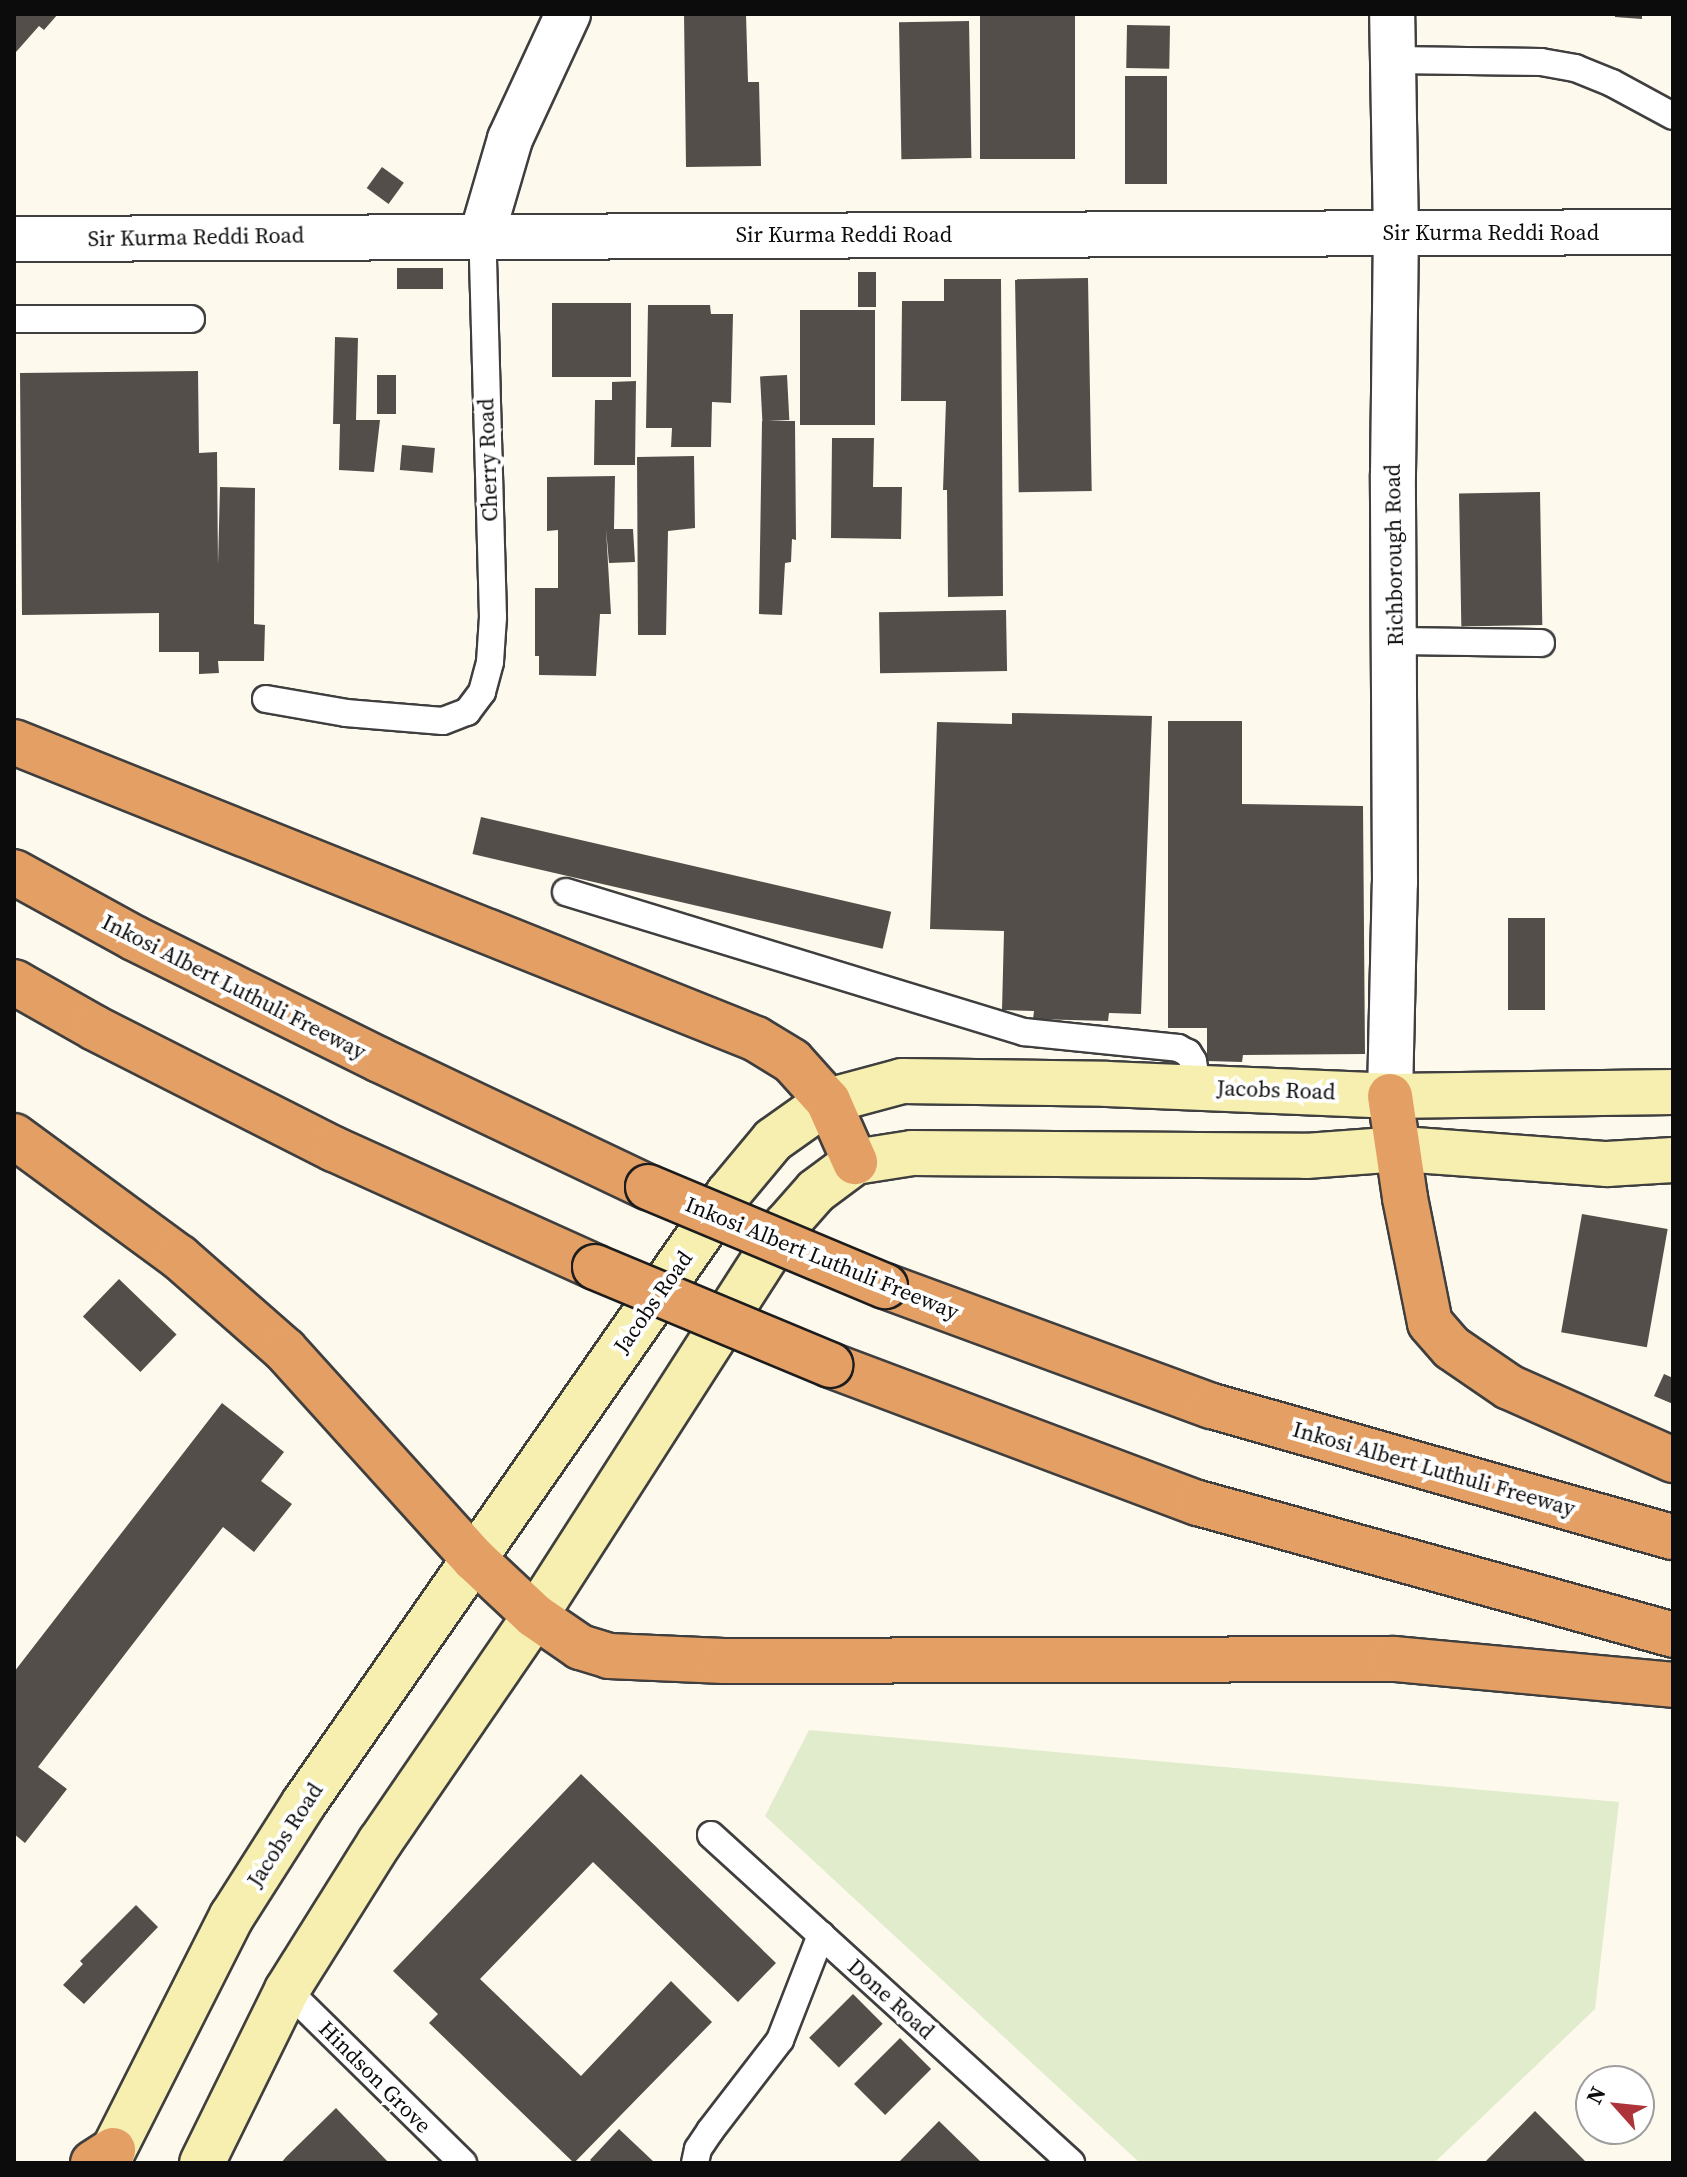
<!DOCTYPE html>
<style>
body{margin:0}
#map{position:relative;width:1687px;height:2177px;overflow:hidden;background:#fdfaed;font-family:"Source Serif 4",serif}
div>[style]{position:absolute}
.pitch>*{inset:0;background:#e0eccb}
.building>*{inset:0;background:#544e4a;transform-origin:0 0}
.roads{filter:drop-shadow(2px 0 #3f3f3f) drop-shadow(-2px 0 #3f3f3f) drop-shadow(0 2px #3f3f3f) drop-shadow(0 -2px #3f3f3f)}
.lane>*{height:26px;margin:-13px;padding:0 13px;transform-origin:13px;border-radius:13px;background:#fff}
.street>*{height:44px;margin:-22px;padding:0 22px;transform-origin:22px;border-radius:22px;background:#fff}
.secondary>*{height:44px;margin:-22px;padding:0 22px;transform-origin:22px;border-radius:22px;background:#f6efaf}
.highway>*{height:44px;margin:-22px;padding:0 22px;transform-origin:22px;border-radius:22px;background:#e4a064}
.bridges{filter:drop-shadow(2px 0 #1d1d1d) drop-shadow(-2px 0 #1d1d1d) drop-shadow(0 2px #1d1d1d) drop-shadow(0 -2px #1d1d1d)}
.highway-bridge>*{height:44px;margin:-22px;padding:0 22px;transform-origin:22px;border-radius:22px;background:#e4a064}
span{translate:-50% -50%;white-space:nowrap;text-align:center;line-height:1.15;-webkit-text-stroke:8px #fff;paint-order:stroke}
.street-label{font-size:22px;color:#0c0c0c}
.frame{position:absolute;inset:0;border:16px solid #0c0c0c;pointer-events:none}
.north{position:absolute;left:1575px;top:2065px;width:80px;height:80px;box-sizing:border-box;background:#fff;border:2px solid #9e9e9e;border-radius:50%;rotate:297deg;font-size:22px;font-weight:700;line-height:32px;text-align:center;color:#0c0c0c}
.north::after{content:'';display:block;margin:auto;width:28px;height:36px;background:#ad3438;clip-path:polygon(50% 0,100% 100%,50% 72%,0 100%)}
</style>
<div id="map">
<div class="pitch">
<div style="clip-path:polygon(809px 1730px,1619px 1802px,1595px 2009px,1434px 2163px,1140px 2163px,765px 1816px)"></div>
</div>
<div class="building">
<div style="clip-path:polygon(14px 14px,58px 14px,44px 30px,39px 26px,16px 52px)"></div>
<div style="clip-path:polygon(684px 14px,746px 14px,748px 82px,759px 82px,761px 166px,686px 167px)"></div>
<div style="left:980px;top:14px;width:95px;height:145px"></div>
<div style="clip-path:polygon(1615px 14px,1642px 14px,1642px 19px,1615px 17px)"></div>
<div style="left:969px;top:21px;width:137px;height:70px;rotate:89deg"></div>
<div style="left:1127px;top:25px;width:43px;height:43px;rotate:1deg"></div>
<div style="left:1125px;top:76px;width:42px;height:108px"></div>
<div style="left:382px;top:167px;width:27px;height:26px;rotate:36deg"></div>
<div style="left:443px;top:268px;width:21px;height:46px;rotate:90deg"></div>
<div style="left:858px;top:272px;width:18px;height:35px"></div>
<div style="left:1088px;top:278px;width:213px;height:73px;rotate:89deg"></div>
<div style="clip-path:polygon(944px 279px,1001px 279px,1003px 596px,948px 597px,947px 490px,943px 490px,946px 401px,901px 401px,902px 301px,944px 301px)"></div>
<div style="left:631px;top:303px;width:74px;height:79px;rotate:90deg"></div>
<div style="clip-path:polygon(648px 305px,710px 305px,711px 314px,733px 314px,731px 403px,712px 402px,711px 447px,671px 447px,672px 428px,646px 428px)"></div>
<div style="left:800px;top:310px;width:75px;height:115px"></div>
<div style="clip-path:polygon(335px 337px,358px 338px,356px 420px,380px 420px,374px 472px,339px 470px,340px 424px,333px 424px)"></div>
<div style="clip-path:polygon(198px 371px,199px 453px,217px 452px,218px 565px,220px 487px,255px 488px,254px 624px,265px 625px,264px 661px,218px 661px,219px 673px,199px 674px,199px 652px,159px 652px,159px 613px,22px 615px,20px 373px)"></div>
<div style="left:377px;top:375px;width:19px;height:39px"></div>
<div style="left:787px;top:375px;width:45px;height:27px;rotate:87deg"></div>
<div style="clip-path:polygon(636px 381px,635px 465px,594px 465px,595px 400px,612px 400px,612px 382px)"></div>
<div style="clip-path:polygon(762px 421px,795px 421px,796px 540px,792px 539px,791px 562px,785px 563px,782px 615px,759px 614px)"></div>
<div style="clip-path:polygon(832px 438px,874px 438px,873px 487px,902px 487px,901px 539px,831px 538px)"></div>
<div style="left:402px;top:445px;width:33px;height:25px;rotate:5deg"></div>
<div style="clip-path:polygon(694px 456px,695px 528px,668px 531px,666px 635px,638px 635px,637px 457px)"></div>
<div style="clip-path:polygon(615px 476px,614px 529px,633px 529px,635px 562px,609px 563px,606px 529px,611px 614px,600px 614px,596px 676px,539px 675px,539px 656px,535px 656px,535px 588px,558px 588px,558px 530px,547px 531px,547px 477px)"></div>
<div style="left:1540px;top:492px;width:133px;height:81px;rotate:89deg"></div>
<div style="left:1006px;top:610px;width:61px;height:127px;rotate:89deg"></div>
<div style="clip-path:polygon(1012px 713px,1152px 716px,1141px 1014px,1109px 1013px,1108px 1021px,1033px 1019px,1034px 1011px,1002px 1010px,1004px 931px,930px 929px,937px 722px,1012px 724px)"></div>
<div style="clip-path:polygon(1168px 721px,1242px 721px,1242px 804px,1363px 806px,1365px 1054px,1243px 1055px,1242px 1062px,1207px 1061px,1207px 1028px,1168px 1028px)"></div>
<div style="left:481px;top:817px;width:421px;height:38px;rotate:13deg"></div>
<div style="left:1508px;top:918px;width:37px;height:92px"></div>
<div style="left:1582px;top:1214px;width:87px;height:120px;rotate:10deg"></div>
<div style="left:119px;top:1279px;width:80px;height:52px;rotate:44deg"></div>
<div style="clip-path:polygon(1664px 1374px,1673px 1378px,1673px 1404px,1654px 1396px)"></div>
<div style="clip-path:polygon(222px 1403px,284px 1452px,261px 1481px,292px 1504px,254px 1552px,223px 1527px,38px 1767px,67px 1789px,25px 1843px,14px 1834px,14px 1672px)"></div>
<div style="clip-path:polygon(581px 1774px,776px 1963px,738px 2002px,593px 1862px,480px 1979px,581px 2076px,671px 1981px,712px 2022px,574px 2163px,429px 2023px,438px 2014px,393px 1971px)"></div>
<div style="clip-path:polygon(136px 1905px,158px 1927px,84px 2004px,63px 1985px,83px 1964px,80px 1961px)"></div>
<div style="left:853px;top:1994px;width:42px;height:62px;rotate:45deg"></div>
<div style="left:900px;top:2038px;width:44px;height:65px;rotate:45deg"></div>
<div style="clip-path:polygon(336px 2108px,389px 2163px,281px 2163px,286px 2157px)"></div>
<div style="clip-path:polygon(1535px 2111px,1587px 2163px,1484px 2163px)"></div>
<div style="clip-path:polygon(939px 2121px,982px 2163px,898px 2163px)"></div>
<div style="clip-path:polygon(619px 2129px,655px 2163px,593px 2163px,590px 2160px)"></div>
</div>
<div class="roads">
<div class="lane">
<div style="left:1392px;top:60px;width:149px;rotate:0.8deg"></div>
<div style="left:1541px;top:62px;width:35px;rotate:10deg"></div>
<div style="left:1575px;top:68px;width:40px;rotate:22deg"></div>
<div style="left:1612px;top:83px;width:69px;rotate:28.4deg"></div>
<div style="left:14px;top:319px;width:177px"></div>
<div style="left:1396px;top:641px;width:145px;rotate:0.8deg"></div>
<div style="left:266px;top:699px;width:81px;rotate:9.9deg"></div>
<div style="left:346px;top:713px;width:97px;rotate:4.7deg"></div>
<div style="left:443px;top:721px;width:26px;rotate:-21deg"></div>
<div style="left:467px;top:712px;width:25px;rotate:-53deg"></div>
<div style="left:482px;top:692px;width:31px;rotate:-75deg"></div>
<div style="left:490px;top:662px;width:45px;rotate:-86.2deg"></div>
<div style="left:493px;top:617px;width:382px;rotate:-91.6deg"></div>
<div style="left:566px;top:892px;width:479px;rotate:17deg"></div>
<div style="left:1024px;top:1032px;width:155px;rotate:5.9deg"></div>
<div style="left:1178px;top:1048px;width:11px;rotate:27deg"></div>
<div style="left:1188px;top:1053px;width:9px;rotate:58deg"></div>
<div style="left:1193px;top:1061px;width:26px;rotate:81deg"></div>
<div style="left:711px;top:1835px;width:487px;rotate:42.3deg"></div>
<div style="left:287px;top:1990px;width:247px;rotate:44.5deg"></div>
<div style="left:695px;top:2163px;width:14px;rotate:-78deg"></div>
<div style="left:698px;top:2149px;width:22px;rotate:-56deg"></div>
<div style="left:710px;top:2131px;width:115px;rotate:-52.4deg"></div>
<div style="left:780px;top:2040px;width:113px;rotate:-68.7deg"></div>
</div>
<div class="street">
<div style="left:482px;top:235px;width:100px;rotate:-73.7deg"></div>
<div style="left:510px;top:139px;width:138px;rotate:-65.1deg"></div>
<div style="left:14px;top:239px;width:1659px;rotate:-0.24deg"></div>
<div style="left:1390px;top:1096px;width:213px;rotate:-88.7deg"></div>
<div style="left:1395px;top:883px;width:409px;rotate:-90.3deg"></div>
<div style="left:1393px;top:474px;width:240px;rotate:-89.3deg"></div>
<div style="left:1396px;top:234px;width:220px;rotate:-91deg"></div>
</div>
<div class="secondary">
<div style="left:107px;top:2163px;width:277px;rotate:-63.2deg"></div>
<div style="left:232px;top:1916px;width:134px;rotate:-57.5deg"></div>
<div style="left:304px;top:1803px;width:742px;rotate:-55.15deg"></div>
<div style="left:728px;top:1194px;width:70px;rotate:-50.2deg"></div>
<div style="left:773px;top:1140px;width:67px;rotate:-35.3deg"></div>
<div style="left:828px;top:1101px;width:77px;rotate:-15.1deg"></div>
<div style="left:902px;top:1081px;width:205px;rotate:0.8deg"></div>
<div style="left:1107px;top:1084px;width:283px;rotate:2.4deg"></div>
<div style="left:1390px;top:1096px;width:283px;rotate:-0.8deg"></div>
<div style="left:202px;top:2163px;width:193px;rotate:-63.8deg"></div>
<div style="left:287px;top:1990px;width:175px;rotate:-57.9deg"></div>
<div style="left:380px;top:1842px;width:274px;rotate:-55.6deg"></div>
<div style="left:535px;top:1616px;width:465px;rotate:-57.3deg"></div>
<div style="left:786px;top:1225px;width:45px;rotate:-48.6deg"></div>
<div style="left:816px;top:1191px;width:49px;rotate:-36.6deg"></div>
<div style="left:855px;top:1162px;width:58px;rotate:-9deg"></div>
<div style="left:912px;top:1153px;width:394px;rotate:0.4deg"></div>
<div style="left:1306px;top:1156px;width:95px;rotate:-4.2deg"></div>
<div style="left:1401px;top:1149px;width:207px;rotate:4.2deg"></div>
<div style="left:1607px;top:1164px;width:66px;rotate:-3.5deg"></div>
</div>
<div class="highway">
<div style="left:14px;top:742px;width:799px;rotate:21.81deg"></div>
<div style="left:756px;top:1039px;width:42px;rotate:31.4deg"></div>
<div style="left:792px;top:1061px;width:54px;rotate:48deg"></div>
<div style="left:828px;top:1101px;width:67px;rotate:66.1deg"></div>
<div style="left:14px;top:872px;width:137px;rotate:28.8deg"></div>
<div style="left:134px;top:938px;width:275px;rotate:26.4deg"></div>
<div style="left:380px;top:1060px;width:297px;rotate:25.4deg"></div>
<div style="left:14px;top:982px;width:93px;rotate:29.6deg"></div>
<div style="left:95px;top:1028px;width:268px;rotate:26.9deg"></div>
<div style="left:334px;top:1149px;width:286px;rotate:24.3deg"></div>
<div style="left:1390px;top:1096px;width:103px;rotate:81.6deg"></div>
<div style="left:1405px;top:1198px;width:127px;rotate:78.7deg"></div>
<div style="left:1430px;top:1323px;width:33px;rotate:49deg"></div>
<div style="left:1452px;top:1348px;width:69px;rotate:34.4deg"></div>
<div style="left:1509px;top:1387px;width:180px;rotate:24deg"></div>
<div style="left:14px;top:1136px;width:205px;rotate:36.3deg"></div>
<div style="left:179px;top:1257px;width:141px;rotate:41.3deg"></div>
<div style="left:285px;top:1350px;width:282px;rotate:47.9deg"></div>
<div style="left:474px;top:1559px;width:83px;rotate:43.1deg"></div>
<div style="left:535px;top:1616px;width:55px;rotate:34.6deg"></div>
<div style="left:580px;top:1647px;width:30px;rotate:17deg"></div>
<div style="left:609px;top:1656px;width:115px;rotate:2.5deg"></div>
<div style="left:724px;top:1661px;width:670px;rotate:-0.17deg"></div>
<div style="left:1394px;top:1659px;width:280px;rotate:5.3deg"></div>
<div style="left:885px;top:1286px;width:348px;rotate:20.2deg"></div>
<div style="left:1212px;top:1406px;width:479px;rotate:15.9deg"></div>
<div style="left:830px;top:1365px;width:393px;rotate:20.6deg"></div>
<div style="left:1198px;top:1503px;width:493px;rotate:15.5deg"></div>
<div style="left:93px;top:2163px;width:24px;rotate:-33deg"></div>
</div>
</div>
<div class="bridges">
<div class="highway-bridge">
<div style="left:648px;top:1187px;width:257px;rotate:22.7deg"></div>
<div style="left:595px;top:1267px;width:255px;rotate:22.6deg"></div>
</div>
</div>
<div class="street-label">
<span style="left:1491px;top:233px">Sir Kurma Reddi Road</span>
<span style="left:844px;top:235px">Sir Kurma Reddi Road</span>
<span style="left:196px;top:237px;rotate:-1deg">Sir Kurma Reddi Road</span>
<span style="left:488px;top:460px;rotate:-92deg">Cherry Road</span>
<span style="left:1394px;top:555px;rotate:-91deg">Richborough Road</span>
<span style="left:234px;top:987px;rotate:27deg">Inkosi Albert Luthuli Freeway</span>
<span style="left:1276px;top:1090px;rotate:2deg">Jacobs Road</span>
<span style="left:822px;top:1258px;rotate:22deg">Inkosi Albert Luthuli Freeway</span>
<span style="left:653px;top:1302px;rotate:-55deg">Jacobs Road</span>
<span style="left:1434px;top:1469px;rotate:16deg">Inkosi Albert Luthuli Freeway</span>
<span style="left:285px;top:1835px;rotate:-57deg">Jacobs Road</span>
<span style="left:891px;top:1999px;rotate:42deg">Done Road</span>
<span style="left:375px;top:2077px;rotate:45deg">Hindson Grove</span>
</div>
<div class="frame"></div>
<div class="north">N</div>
</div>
